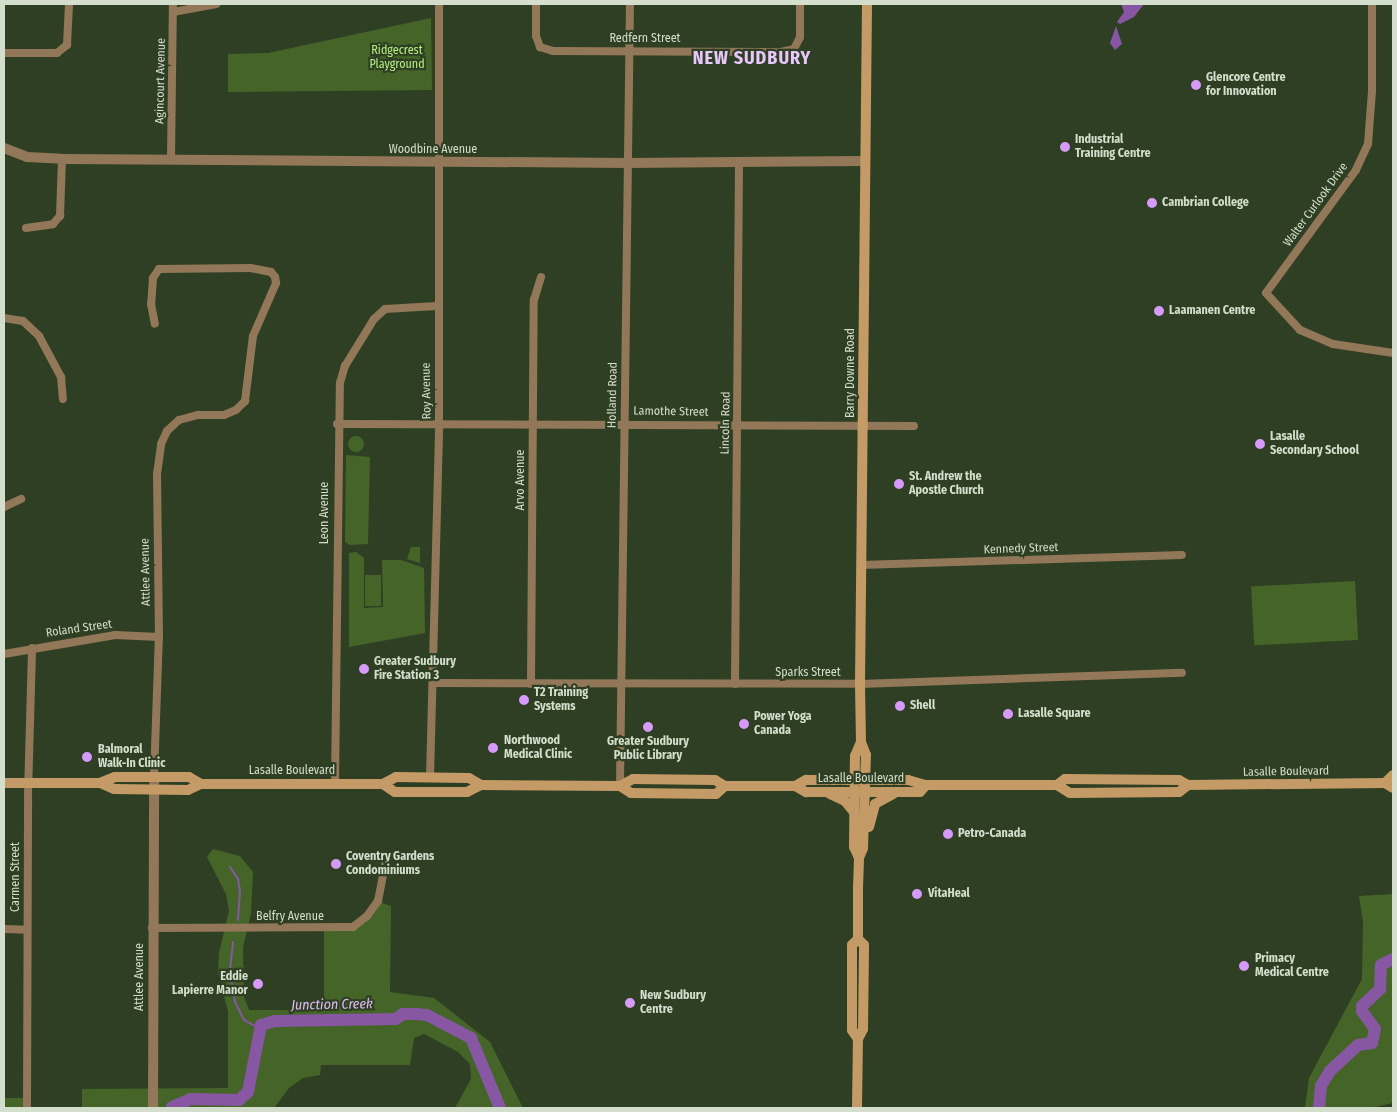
<!DOCTYPE html>
<style>
body{margin:0}
#map{position:relative;width:1397px;height:1112px;overflow:hidden;background:#2f3f23;font-family:"Fira Sans Condensed",sans-serif}
div>[style]{position:absolute}
.green>*{inset:0;background:#456528;transform-origin:0 0}
.round{border-radius:50%}
.water>*{inset:0;background:#8757a3}
.stream>*{height:2px;margin:-1px;padding:0 1px;transform-origin:1px;border-radius:1px;background:#8757a3}
.river>*{height:12px;margin:-6px;padding:0 6px;transform-origin:6px;border-radius:6px;background:#8757a3}
.minor>*{height:8px;margin:-4px;padding:0 4px;transform-origin:4px;border-radius:4px;background:#927858}
.tertiary>*{height:10px;margin:-5px;padding:0 5px;transform-origin:5px;border-radius:5px;background:#927858}
.secondary>*{height:10px;margin:-5px;padding:0 5px;transform-origin:5px;border-radius:5px;background:#c49b66}
.dots>*{width:14px;height:14px;translate:-50% -50%;box-sizing:border-box;border:2px solid #2f3f23;border-radius:50%}
span{translate:-50% -50%;white-space:nowrap;text-align:center;line-height:1.15;-webkit-text-stroke:4.5px #2f3f23;paint-order:stroke}
.street-label{font-size:12px;color:#d3decc}
.park-label{font-size:12px;color:#b2ef7f}
.poi-label{font-size:12px;color:#d3decc;font-weight:700}
.left{translate:0 -50%;text-align:left}
.right{translate:-100% -50%;text-align:right}
.water-label{font-size:14px;color:#dfb9f6;font-style:italic}
.district-label{font-size:18px;color:#e9c8fe;font-weight:700;letter-spacing:1px}
.frame{position:absolute;inset:0;border:5px solid #d3decc;pointer-events:none}
</style>
<div id="map">
<div class="green">
<div style="clip-path:polygon(431px 18px,432px 90px,228px 92px,228px 54px,268px 53px)"></div>
<div class="round" style="left:348px;top:436px;width:16px;height:16px"></div>
<div style="clip-path:polygon(346px 455px,370px 457px,368px 544px,350px 545px,345px 542px)"></div>
<div style="clip-path:polygon(411px 547px,420px 547px,420px 563px,407px 559px)"></div>
<div style="clip-path:polygon(356px 552px,364px 558px,364px 608px,383px 607px,382px 560px,401px 560px,424px 568px,425px 633px,349px 647px,349px 553px)"></div>
<div style="left:365px;top:575px;width:16px;height:31px"></div>
<div style="left:1355px;top:581px;width:59px;height:104px;rotate:87deg"></div>
<div style="clip-path:polygon(213px 849px,240px 856px,253px 872px,251px 914px,243px 947px,244px 997px,249px 1010px,324px 1010px,324px 929px,345px 929px,379px 902px,391px 906px,390px 992px,434px 998px,490px 1042px,523px 1108px,455px 1108px,471px 1079px,470px 1064px,458px 1052px,424px 1034px,414px 1038px,410px 1065px,321px 1065px,320px 1075px,303px 1078px,289px 1088px,274px 1108px,82px 1108px,82px 1089px,228px 1088px,228px 1011px,218px 973px,219px 953px,229px 911px,226px 894px,207px 857px)"></div>
<div style="clip-path:polygon(1393px 894px,1393px 1103px,1370px 1108px,1305px 1108px,1309px 1078px,1362px 979px,1363px 922px,1359px 896px)"></div>
<div style="clip-path:polygon(4px 1098px,26px 1098px,27px 1106px,34px 1108px,4px 1108px)"></div>
</div>
<div class="water">
<div style="clip-path:polygon(1121px 4px,1144px 4px,1134px 17px,1120px 24px,1117px 22px,1124px 12px)"></div>
<div style="clip-path:polygon(1116px 26px,1122px 44px,1115px 50px,1110px 43px)"></div>
</div>
<div class="stream">
<div style="left:230px;top:867px;width:14px;rotate:56deg"></div>
<div style="left:238px;top:879px;width:12px;rotate:81deg"></div>
<div style="left:240px;top:891px;width:29px;rotate:94deg"></div>
<div style="left:233px;top:942px;width:31px;rotate:96deg"></div>
<div style="left:230px;top:973px;width:29px;rotate:80deg"></div>
<div style="left:235px;top:1002px;width:20px;rotate:63deg"></div>
<div style="left:244px;top:1020px;width:18px;rotate:29deg"></div>
</div>
<div class="river">
<div style="left:172px;top:1107px;width:21px;rotate:-23deg"></div>
<div style="left:191px;top:1099px;width:48px;rotate:1.2deg"></div>
<div style="left:239px;top:1100px;width:12px;rotate:-42deg"></div>
<div style="left:248px;top:1092px;width:68px;rotate:-79deg"></div>
<div style="left:261px;top:1025px;width:15px;rotate:-16deg"></div>
<div style="left:275px;top:1021px;width:121px;rotate:-0.9deg"></div>
<div style="left:396px;top:1019px;width:9px;rotate:-36deg"></div>
<div style="left:403px;top:1014px;width:13px"></div>
<div style="left:416px;top:1014px;width:11px;rotate:5deg"></div>
<div style="left:427px;top:1015px;width:50px;rotate:27.6deg"></div>
<div style="left:471px;top:1038px;width:76px;rotate:67.5deg"></div>
<div style="left:1319px;top:1108px;width:22px;rotate:-85deg"></div>
<div style="left:1321px;top:1086px;width:17px;rotate:-59deg"></div>
<div style="left:1330px;top:1071px;width:38px;rotate:-43deg"></div>
<div style="left:1358px;top:1045px;width:14px;rotate:-8deg"></div>
<div style="left:1372px;top:1043px;width:14px;rotate:-78deg"></div>
<div style="left:1375px;top:1029px;width:22px;rotate:-126deg"></div>
<div style="left:1362px;top:1011px;width:5px;rotate:-90deg"></div>
<div style="left:1362px;top:1006px;width:25px;rotate:-43deg"></div>
<div style="left:1380px;top:989px;width:24px;rotate:-88deg"></div>
<div style="left:1381px;top:965px;width:13px;rotate:-27deg"></div>
</div>
<div class="minor">
<div style="left:536px;top:4px;width:32px;rotate:90deg"></div>
<div style="left:536px;top:36px;width:12px;rotate:70deg"></div>
<div style="left:540px;top:47px;width:14px;rotate:17deg"></div>
<div style="left:553px;top:51px;width:228px;rotate:0.3deg"></div>
<div style="left:781px;top:52px;width:13px;rotate:-13deg"></div>
<div style="left:794px;top:49px;width:13px;rotate:-63deg"></div>
<div style="left:800px;top:37px;width:33px;rotate:-90deg"></div>
<div style="left:1372px;top:4px;width:87px;rotate:90deg"></div>
<div style="left:1372px;top:91px;width:53px;rotate:94.3deg"></div>
<div style="left:1368px;top:144px;width:29px;rotate:115deg"></div>
<div style="left:1356px;top:170px;width:152px;rotate:126.2deg"></div>
<div style="left:1266px;top:293px;width:50px;rotate:47.4deg"></div>
<div style="left:1300px;top:330px;width:36px;rotate:23deg"></div>
<div style="left:1333px;top:344px;width:61px;rotate:8.5deg"></div>
<div style="left:173px;top:12px;width:44px;rotate:-10.5deg"></div>
<div style="left:4px;top:53px;width:53px"></div>
<div style="left:57px;top:53px;width:13px;rotate:-39deg"></div>
<div style="left:67px;top:45px;width:41px;rotate:-87.2deg"></div>
<div style="left:171px;top:160px;width:156px;rotate:-89.3deg"></div>
<div style="left:26px;top:228px;width:27px;rotate:-8deg"></div>
<div style="left:53px;top:224px;width:11px;rotate:-49deg"></div>
<div style="left:60px;top:216px;width:57px;rotate:-88deg"></div>
<div style="left:4px;top:318px;width:19px;rotate:9deg"></div>
<div style="left:23px;top:321px;width:22px;rotate:43deg"></div>
<div style="left:39px;top:336px;width:47px;rotate:61.8deg"></div>
<div style="left:61px;top:377px;width:22px;rotate:85deg"></div>
<div style="left:337px;top:424px;width:577px;rotate:0.2deg"></div>
<div style="left:4px;top:507px;width:19px;rotate:-25deg"></div>
<div style="left:861px;top:565px;width:321px;rotate:-1.8deg"></div>
<div style="left:4px;top:654px;width:113px;rotate:-9.7deg"></div>
<div style="left:115px;top:635px;width:44px;rotate:2.6deg"></div>
<div style="left:433px;top:683px;width:427px;rotate:0.1deg"></div>
<div style="left:860px;top:684px;width:322px;rotate:-2deg"></div>
<div style="left:531px;top:684px;width:384px;rotate:-89.6deg"></div>
<div style="left:534px;top:300px;width:24px;rotate:-73deg"></div>
<div style="left:735px;top:684px;width:521px;rotate:-89.56deg"></div>
<div style="left:154px;top:777px;width:140px;rotate:-88deg"></div>
<div style="left:159px;top:637px;width:163px;rotate:-90.7deg"></div>
<div style="left:157px;top:474px;width:30px;rotate:-82deg"></div>
<div style="left:161px;top:444px;width:14px;rotate:-65deg"></div>
<div style="left:167px;top:431px;width:16px;rotate:-43deg"></div>
<div style="left:179px;top:420px;width:20px;rotate:-15deg"></div>
<div style="left:198px;top:415px;width:26px"></div>
<div style="left:224px;top:415px;width:13px;rotate:-23deg"></div>
<div style="left:236px;top:410px;width:13px;rotate:-45deg"></div>
<div style="left:245px;top:401px;width:65px;rotate:-83deg"></div>
<div style="left:253px;top:336px;width:58px;rotate:-66.5deg"></div>
<div style="left:276px;top:283px;width:6px;rotate:-99deg"></div>
<div style="left:275px;top:277px;width:6px;rotate:-129deg"></div>
<div style="left:271px;top:272px;width:21px;rotate:-169deg"></div>
<div style="left:250px;top:268px;width:91px;rotate:179.4deg"></div>
<div style="left:159px;top:269px;width:11px;rotate:124deg"></div>
<div style="left:153px;top:278px;width:26px;rotate:94deg"></div>
<div style="left:151px;top:304px;width:20px;rotate:79deg"></div>
<div style="left:430px;top:777px;width:352px;rotate:-88.5deg"></div>
<div style="left:439px;top:425px;width:421px;rotate:-90deg"></div>
<div style="left:335px;top:784px;width:401px;rotate:-89.3deg"></div>
<div style="left:340px;top:383px;width:18px;rotate:-74deg"></div>
<div style="left:345px;top:366px;width:55px;rotate:-58.3deg"></div>
<div style="left:374px;top:319px;width:15px;rotate:-42deg"></div>
<div style="left:385px;top:309px;width:52px;rotate:-3.3deg"></div>
<div style="left:620px;top:786px;width:782px;rotate:-89.27deg"></div>
<div style="left:152px;top:928px;width:201px;rotate:-0.3deg"></div>
<div style="left:353px;top:927px;width:18px;rotate:-38deg"></div>
<div style="left:367px;top:916px;width:19px;rotate:-54deg"></div>
<div style="left:378px;top:901px;width:37px;rotate:-79deg"></div>
<div style="left:4px;top:929px;width:23px;rotate:2deg"></div>
<div style="left:27px;top:1106px;width:312px;rotate:-89.8deg"></div>
<div style="left:28px;top:794px;width:146px;rotate:-88.4deg"></div>
</div>
<div class="tertiary">
<div style="left:4px;top:148px;width:25px;rotate:21deg"></div>
<div style="left:27px;top:157px;width:35px;rotate:3deg"></div>
<div style="left:62px;top:159px;width:567px;rotate:0.4deg"></div>
<div style="left:629px;top:163px;width:235px;rotate:-0.5deg"></div>
<div style="left:153px;top:1108px;width:331px;rotate:-89.8deg"></div>
</div>
<div class="secondary">
<div style="left:4px;top:783px;width:96px"></div>
<div style="left:100px;top:783px;width:15px;rotate:23deg"></div>
<div style="left:114px;top:789px;width:74px;rotate:0.8deg"></div>
<div style="left:188px;top:790px;width:14px;rotate:-25deg"></div>
<div style="left:201px;top:784px;width:182px"></div>
<div style="left:383px;top:784px;width:15px;rotate:-28deg"></div>
<div style="left:396px;top:777px;width:73px;rotate:0.8deg"></div>
<div style="left:469px;top:778px;width:14px;rotate:30deg"></div>
<div style="left:100px;top:783px;width:16px;rotate:-22deg"></div>
<div style="left:115px;top:777px;width:74px"></div>
<div style="left:189px;top:777px;width:14px;rotate:30deg"></div>
<div style="left:1385px;top:783px;width:11px;rotate:-45deg"></div>
<div style="left:383px;top:784px;width:14px;rotate:34deg"></div>
<div style="left:395px;top:792px;width:72px"></div>
<div style="left:467px;top:792px;width:16px;rotate:-27deg"></div>
<div style="left:481px;top:785px;width:139px;rotate:0.4deg"></div>
<div style="left:620px;top:786px;width:15px;rotate:-28deg"></div>
<div style="left:633px;top:779px;width:82px;rotate:0.7deg"></div>
<div style="left:715px;top:780px;width:12px;rotate:31deg"></div>
<div style="left:725px;top:786px;width:70px"></div>
<div style="left:795px;top:786px;width:13px;rotate:-29deg"></div>
<div style="left:806px;top:780px;width:102px"></div>
<div style="left:908px;top:780px;width:19px;rotate:16deg"></div>
<div style="left:926px;top:785px;width:131px"></div>
<div style="left:1057px;top:785px;width:15px;rotate:32deg"></div>
<div style="left:1070px;top:793px;width:109px;rotate:-0.5deg"></div>
<div style="left:1179px;top:792px;width:11px;rotate:-38deg"></div>
<div style="left:1057px;top:785px;width:10px;rotate:-37deg"></div>
<div style="left:1065px;top:779px;width:114px;rotate:0.5deg"></div>
<div style="left:1179px;top:780px;width:10px;rotate:29deg"></div>
<div style="left:1188px;top:785px;width:197px;rotate:-0.6deg"></div>
<div style="left:1385px;top:783px;width:9px;rotate:32deg"></div>
<div style="left:620px;top:786px;width:13px;rotate:32deg"></div>
<div style="left:631px;top:793px;width:85px;rotate:0.7deg"></div>
<div style="left:716px;top:794px;width:12px;rotate:-42deg"></div>
<div style="left:795px;top:786px;width:13px;rotate:29deg"></div>
<div style="left:806px;top:792px;width:114px"></div>
<div style="left:920px;top:792px;width:9px;rotate:-49deg"></div>
<div style="left:830px;top:794px;width:17px;rotate:25deg"></div>
<div style="left:845px;top:801px;width:14px;rotate:51deg"></div>
<div style="left:869px;top:827px;width:24px;rotate:-75deg"></div>
<div style="left:875px;top:804px;width:21px;rotate:-29deg"></div>
<div style="left:859px;top:858px;width:12px;rotate:-114deg"></div>
<div style="left:854px;top:847px;width:91px;rotate:-89.4deg"></div>
<div style="left:855px;top:756px;width:15px;rotate:-67deg"></div>
<div style="left:858px;top:1039px;width:11px;rotate:-124deg"></div>
<div style="left:852px;top:1030px;width:85px;rotate:-90deg"></div>
<div style="left:852px;top:945px;width:8px;rotate:-45deg"></div>
<div style="left:857px;top:1108px;width:69px;rotate:-89.2deg"></div>
<div style="left:858px;top:1039px;width:11px;rotate:-63deg"></div>
<div style="left:863px;top:1029px;width:84px;rotate:-89.3deg"></div>
<div style="left:864px;top:945px;width:8px;rotate:-135deg"></div>
<div style="left:858px;top:939px;width:51px;rotate:-90deg"></div>
<div style="left:858px;top:888px;width:30px;rotate:-88deg"></div>
<div style="left:859px;top:858px;width:11px;rotate:-68deg"></div>
<div style="left:863px;top:848px;width:93px;rotate:-88.2deg"></div>
<div style="left:866px;top:755px;width:14px;rotate:-111deg"></div>
<div style="left:861px;top:742px;width:58px;rotate:-91deg"></div>
<div style="left:860px;top:684px;width:680px;rotate:-89.41deg"></div>
</div>
<div class="dots">
<div style="left:1196px;top:85px;background:#d69bf9"></div>
<div style="left:1065px;top:147px;background:#d69bf9"></div>
<div style="left:1152px;top:203px;background:#d69bf9"></div>
<div style="left:1159px;top:311px;background:#d69bf9"></div>
<div style="left:1260px;top:444px;background:#d69bf9"></div>
<div style="left:899px;top:484px;background:#d69bf9"></div>
<div style="left:364px;top:669px;background:#d69bf9"></div>
<div style="left:524px;top:700px;background:#d69bf9"></div>
<div style="left:900px;top:706px;background:#d69bf9"></div>
<div style="left:1008px;top:714px;background:#d69bf9"></div>
<div style="left:744px;top:724px;background:#d69bf9"></div>
<div style="left:648px;top:727px;background:#d69bf9"></div>
<div style="left:493px;top:748px;background:#d69bf9"></div>
<div style="left:87px;top:757px;background:#d69bf9"></div>
<div style="left:948px;top:834px;background:#d69bf9"></div>
<div style="left:336px;top:864px;background:#d69bf9"></div>
<div style="left:917px;top:894px;background:#d69bf9"></div>
<div style="left:1244px;top:966px;background:#d69bf9"></div>
<div style="left:258px;top:984px;background:#d69bf9"></div>
<div style="left:630px;top:1003px;background:#d69bf9"></div>
</div>
<div class="street-label">
<span style="left:645px;top:39px">Redfern Street</span>
<span style="left:161px;top:81px;rotate:-89deg">Agincourt Avenue</span>
<span style="left:433px;top:150px">Woodbine Avenue</span>
<span style="left:1316px;top:205px;rotate:-54deg">Walter Curlook Drive</span>
<span style="left:851px;top:373px;rotate:-90deg">Barry Downe Road</span>
<span style="left:427px;top:391px;rotate:-91deg">Roy Avenue</span>
<span style="left:613px;top:395px;rotate:-89deg">Holland Road</span>
<span style="left:671px;top:412px;rotate:1deg">Lamothe Street</span>
<span style="left:726px;top:423px;rotate:-89deg">Lincoln Road</span>
<span style="left:521px;top:480px;rotate:-90deg">Arvo Avenue</span>
<span style="left:325px;top:513px;rotate:-90deg">Leon Avenue</span>
<span style="left:1021px;top:549px;rotate:-2deg">Kennedy Street</span>
<span style="left:146px;top:572px;rotate:-91deg">Attlee Avenue</span>
<span style="left:79px;top:629px;rotate:-8deg">Roland Street</span>
<span style="left:808px;top:673px">Sparks Street</span>
<span style="left:292px;top:771px">Lasalle Boulevard</span>
<span style="left:1286px;top:772px;rotate:-1deg">Lasalle Boulevard</span>
<span style="left:861px;top:779px">Lasalle Boulevard</span>
<span style="left:16px;top:877px;rotate:-90deg">Carmen Street</span>
<span style="left:290px;top:917px">Belfry Avenue</span>
<span style="left:140px;top:977px;rotate:-90deg">Attlee Avenue</span>
</div>
<div class="park-label">
<span style="left:397px;top:58px">Ridgecrest<br>Playground</span>
</div>
<div class="poi-label">
<span class="left" style="left:1206px;top:85px">Glencore Centre<br>for Innovation</span>
<span class="left" style="left:1075px;top:147px">Industrial<br>Training Centre</span>
<span class="left" style="left:1162px;top:203px">Cambrian College</span>
<span class="left" style="left:1169px;top:311px">Laamanen Centre</span>
<span class="left" style="left:1270px;top:444px">Lasalle<br>Secondary School</span>
<span class="left" style="left:909px;top:484px">St. Andrew the<br>Apostle Church</span>
<span class="left" style="left:374px;top:669px">Greater Sudbury<br>Fire Station 3</span>
<span class="left" style="left:534px;top:700px">T2 Training<br>Systems</span>
<span class="left" style="left:910px;top:706px">Shell</span>
<span class="left" style="left:1018px;top:714px">Lasalle Square</span>
<span class="left" style="left:754px;top:724px">Power Yoga<br>Canada</span>
<span class="left" style="left:504px;top:748px">Northwood<br>Medical Clinic</span>
<span style="left:648px;top:749px">Greater Sudbury<br>Public Library</span>
<span class="left" style="left:98px;top:757px">Balmoral<br>Walk-In Clinic</span>
<span class="left" style="left:958px;top:834px">Petro-Canada</span>
<span class="left" style="left:346px;top:864px">Coventry Gardens<br>Condominiums</span>
<span class="left" style="left:928px;top:894px">VitaHeal</span>
<span class="left" style="left:1255px;top:966px">Primacy<br>Medical Centre</span>
<span class="right" style="left:248px;top:984px">Eddie<br>Lapierre Manor</span>
<span class="left" style="left:640px;top:1003px">New Sudbury<br>Centre</span>
</div>
<div class="water-label">
<span style="left:332px;top:1005px;rotate:-1deg">Junction Creek</span>
</div>
<div class="district-label">
<span style="left:752px;top:58px">NEW SUDBURY</span>
</div>
<div class="frame"></div>
</div>
